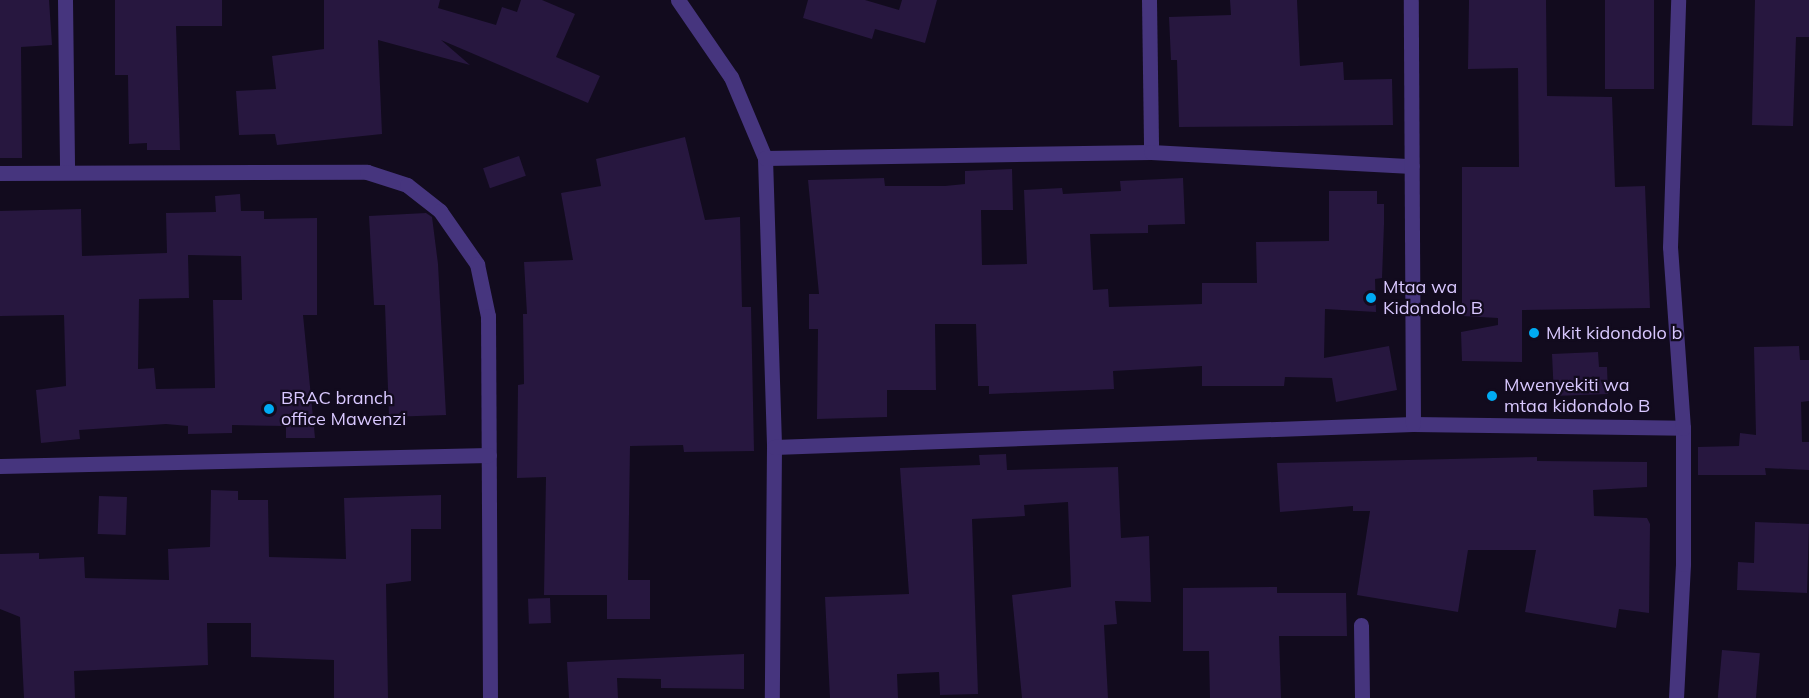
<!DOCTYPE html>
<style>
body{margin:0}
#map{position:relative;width:1809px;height:698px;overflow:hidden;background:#120b1e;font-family:Mulish,sans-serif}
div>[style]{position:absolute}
.building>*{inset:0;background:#27173f;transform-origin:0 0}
.street>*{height:15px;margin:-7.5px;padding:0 7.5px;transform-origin:7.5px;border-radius:7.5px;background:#46357e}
.dots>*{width:16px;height:16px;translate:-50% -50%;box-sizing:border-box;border:3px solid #120b1e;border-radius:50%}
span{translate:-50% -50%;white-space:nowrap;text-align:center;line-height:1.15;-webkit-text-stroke:4.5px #120b1e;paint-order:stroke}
.poi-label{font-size:18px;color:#d9c8ff}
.left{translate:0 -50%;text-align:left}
</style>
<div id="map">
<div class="building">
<div style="clip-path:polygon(0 0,49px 0,52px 45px,21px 47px,22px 158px,0 158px)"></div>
<div style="clip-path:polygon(115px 0,222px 0,222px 26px,176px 26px,180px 150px,147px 150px,147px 143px,129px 144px,128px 75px,115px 75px)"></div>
<div style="clip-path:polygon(324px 0,440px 0,438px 8px,496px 25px,502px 7px,517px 12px,521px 0,542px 0,575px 14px,556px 57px,600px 76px,588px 103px,441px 40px,470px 65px,378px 40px,382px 134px,277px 145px,275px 134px,239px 135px,236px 91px,276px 89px,272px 56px,324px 49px)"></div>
<div style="clip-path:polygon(808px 0,865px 0,899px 10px,902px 0,937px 0,925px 43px,875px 29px,872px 39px,803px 18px)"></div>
<div style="clip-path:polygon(1230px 0,1297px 0,1300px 66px,1343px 62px,1344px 80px,1392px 79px,1393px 125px,1179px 127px,1177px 60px,1171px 60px,1169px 17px,1231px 15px)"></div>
<div style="clip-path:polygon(1469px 0,1546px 0,1547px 96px,1612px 97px,1615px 187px,1645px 186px,1650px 308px,1522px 310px,1522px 362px,1462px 361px,1461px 332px,1498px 325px,1498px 318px,1462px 316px,1462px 167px,1519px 167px,1518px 68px,1468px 69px)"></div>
<div style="left:1605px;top:0;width:49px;height:89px"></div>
<div style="clip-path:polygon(1755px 0,1809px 0,1809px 37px,1796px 37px,1793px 126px,1752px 125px)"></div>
<div style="clip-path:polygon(685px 137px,705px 220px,740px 217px,742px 307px,751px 307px,754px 451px,684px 452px,683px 445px,630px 446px,628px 580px,650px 580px,650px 619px,607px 619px,607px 595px,544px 595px,546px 477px,517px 478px,518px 385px,524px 384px,523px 314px,527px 314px,524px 262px,573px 260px,561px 193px,601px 186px,596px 159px)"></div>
<div style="left:519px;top:156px;width:21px;height:38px;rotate:71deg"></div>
<div style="clip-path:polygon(1012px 169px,1013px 210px,981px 210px,982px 265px,1027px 264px,1024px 190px,1062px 188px,1063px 194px,1121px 191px,1120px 181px,1183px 178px,1185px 224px,1148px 225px,1148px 233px,1090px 234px,1093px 290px,1108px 289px,1109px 307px,1202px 304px,1202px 283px,1257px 283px,1256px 242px,1329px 241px,1329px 191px,1377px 191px,1377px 204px,1384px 204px,1384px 224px,1382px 278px,1375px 279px,1376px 312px,1325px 309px,1324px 358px,1389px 346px,1397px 390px,1336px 402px,1332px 378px,1285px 377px,1284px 386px,1202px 386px,1202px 366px,1113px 371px,1114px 389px,989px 394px,989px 386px,978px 386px,976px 324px,935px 324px,936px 390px,887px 390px,887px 417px,817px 419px,818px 329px,809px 329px,809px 294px,819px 294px,808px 180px,884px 178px,885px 186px,945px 186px,965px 184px,965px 171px)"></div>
<div style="clip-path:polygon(evenodd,240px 194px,241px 211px,264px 211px,264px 219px,317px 218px,317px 315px,303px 315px,315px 438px,286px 438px,286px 426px,232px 425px,232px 433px,188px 434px,188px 426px,166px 424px,79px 430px,80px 439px,41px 443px,36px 390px,66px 386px,64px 315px,0 316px,0 211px,81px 209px,82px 256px,167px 253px,166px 213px,216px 212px,215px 196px,240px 194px,188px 255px,241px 256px,242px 300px,213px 300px,215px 388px,156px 389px,154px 368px,138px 369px,139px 299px,189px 298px,188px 255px)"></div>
<div style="clip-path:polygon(426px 213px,432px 217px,438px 264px,446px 415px,389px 417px,385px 305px,374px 305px,369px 216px)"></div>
<div style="clip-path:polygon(1799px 346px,1800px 360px,1809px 360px,1809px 401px,1801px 402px,1802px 442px,1809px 442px,1809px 470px,1765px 468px,1766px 475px,1698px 475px,1698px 447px,1739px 446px,1740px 433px,1756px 435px,1754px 347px)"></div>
<div style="clip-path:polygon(1598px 352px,1599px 367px,1607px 367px,1608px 394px,1554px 396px,1552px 354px)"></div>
<div style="clip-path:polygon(1006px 454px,1007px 470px,1118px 467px,1121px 538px,1149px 536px,1151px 602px,1115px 601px,1117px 624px,1104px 625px,1108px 698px,1022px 698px,1012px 595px,1071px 587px,1068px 502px,1024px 505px,1025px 516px,972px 519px,978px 694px,940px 695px,939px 672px,897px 674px,898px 698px,830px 698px,825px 597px,909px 594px,900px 468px,980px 465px,979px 455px)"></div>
<div style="clip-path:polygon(1537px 457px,1537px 461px,1647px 462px,1647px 487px,1593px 490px,1594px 516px,1647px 518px,1650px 524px,1649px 613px,1619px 609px,1616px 628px,1525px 612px,1536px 550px,1468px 550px,1458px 612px,1357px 595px,1370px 511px,1353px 511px,1353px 506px,1280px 512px,1277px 463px)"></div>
<div style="clip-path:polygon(211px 490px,238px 491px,238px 500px,268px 500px,269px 557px,346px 559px,344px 498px,441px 495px,441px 529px,411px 529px,411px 581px,386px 584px,388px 698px,334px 698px,334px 660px,251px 657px,251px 623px,207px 623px,208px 665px,74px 671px,75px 698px,24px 698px,20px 617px,0 609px,0 554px,39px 553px,39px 559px,84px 557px,85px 578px,169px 580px,168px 549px,210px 547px)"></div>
<div style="left:99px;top:496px;width:28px;height:38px;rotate:2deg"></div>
<div style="clip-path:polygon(1755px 522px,1809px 524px,1807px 593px,1737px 590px,1738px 562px,1754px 563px)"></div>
<div style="clip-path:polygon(1277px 587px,1277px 593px,1346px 593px,1347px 636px,1279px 636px,1281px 698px,1210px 698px,1209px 651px,1183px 651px,1183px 588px)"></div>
<div style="left:550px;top:598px;width:25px;height:22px;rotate:88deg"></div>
<div style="left:1722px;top:650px;width:38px;height:48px;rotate:5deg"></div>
<div style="clip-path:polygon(744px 654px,744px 689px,661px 688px,661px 679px,617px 678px,618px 698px,569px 698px,567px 662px)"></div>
</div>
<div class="street">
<div style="left:65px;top:0;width:170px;rotate:89.3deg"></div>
<div style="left:678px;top:0;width:93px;rotate:55.5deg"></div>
<div style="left:731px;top:77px;width:88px;rotate:67.2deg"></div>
<div style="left:765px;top:158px;width:289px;rotate:88.2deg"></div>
<div style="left:774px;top:447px;width:251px;rotate:90.5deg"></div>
<div style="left:1149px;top:0;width:152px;rotate:89.2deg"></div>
<div style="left:765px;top:158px;width:386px;rotate:-0.9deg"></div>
<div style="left:1151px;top:152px;width:261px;rotate:3.1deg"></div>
<div style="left:0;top:173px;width:367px;rotate:-0.2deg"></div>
<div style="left:367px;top:172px;width:42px;rotate:18deg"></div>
<div style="left:407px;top:185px;width:42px;rotate:38.2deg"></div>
<div style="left:440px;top:211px;width:65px;rotate:55.1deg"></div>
<div style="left:477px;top:264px;width:53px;rotate:78.1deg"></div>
<div style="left:488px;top:316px;width:382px;rotate:89.7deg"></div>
<div style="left:1413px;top:424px;width:270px;rotate:0.8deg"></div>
<div style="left:774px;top:447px;width:639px;rotate:-2.06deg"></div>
<div style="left:1413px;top:424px;width:424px;rotate:-90.3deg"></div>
<div style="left:0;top:466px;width:489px;rotate:-1.3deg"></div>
<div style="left:1361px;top:625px;width:73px;rotate:89.2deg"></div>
<div style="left:1676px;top:698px;width:134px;rotate:-87deg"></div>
<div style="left:1683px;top:564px;width:136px;rotate:-90deg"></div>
<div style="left:1683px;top:428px;width:181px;rotate:-94.1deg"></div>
<div style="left:1670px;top:247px;width:247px;rotate:-88.1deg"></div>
</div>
<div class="dots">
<div style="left:1371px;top:298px;background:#00abf3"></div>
<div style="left:1534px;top:333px;background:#00abf3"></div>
<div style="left:1492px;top:396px;background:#00abf3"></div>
<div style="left:269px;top:409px;background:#00abf3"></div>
</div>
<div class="poi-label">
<span class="left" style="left:1383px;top:298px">Mtaa wa<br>Kidondolo B</span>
<span class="left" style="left:1546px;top:333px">Mkit kidondolo b</span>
<span class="left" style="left:1504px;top:396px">Mwenyekiti wa<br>mtaa kidondolo B</span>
<span class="left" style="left:281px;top:409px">BRAC branch<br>office Mawenzi</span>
</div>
</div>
